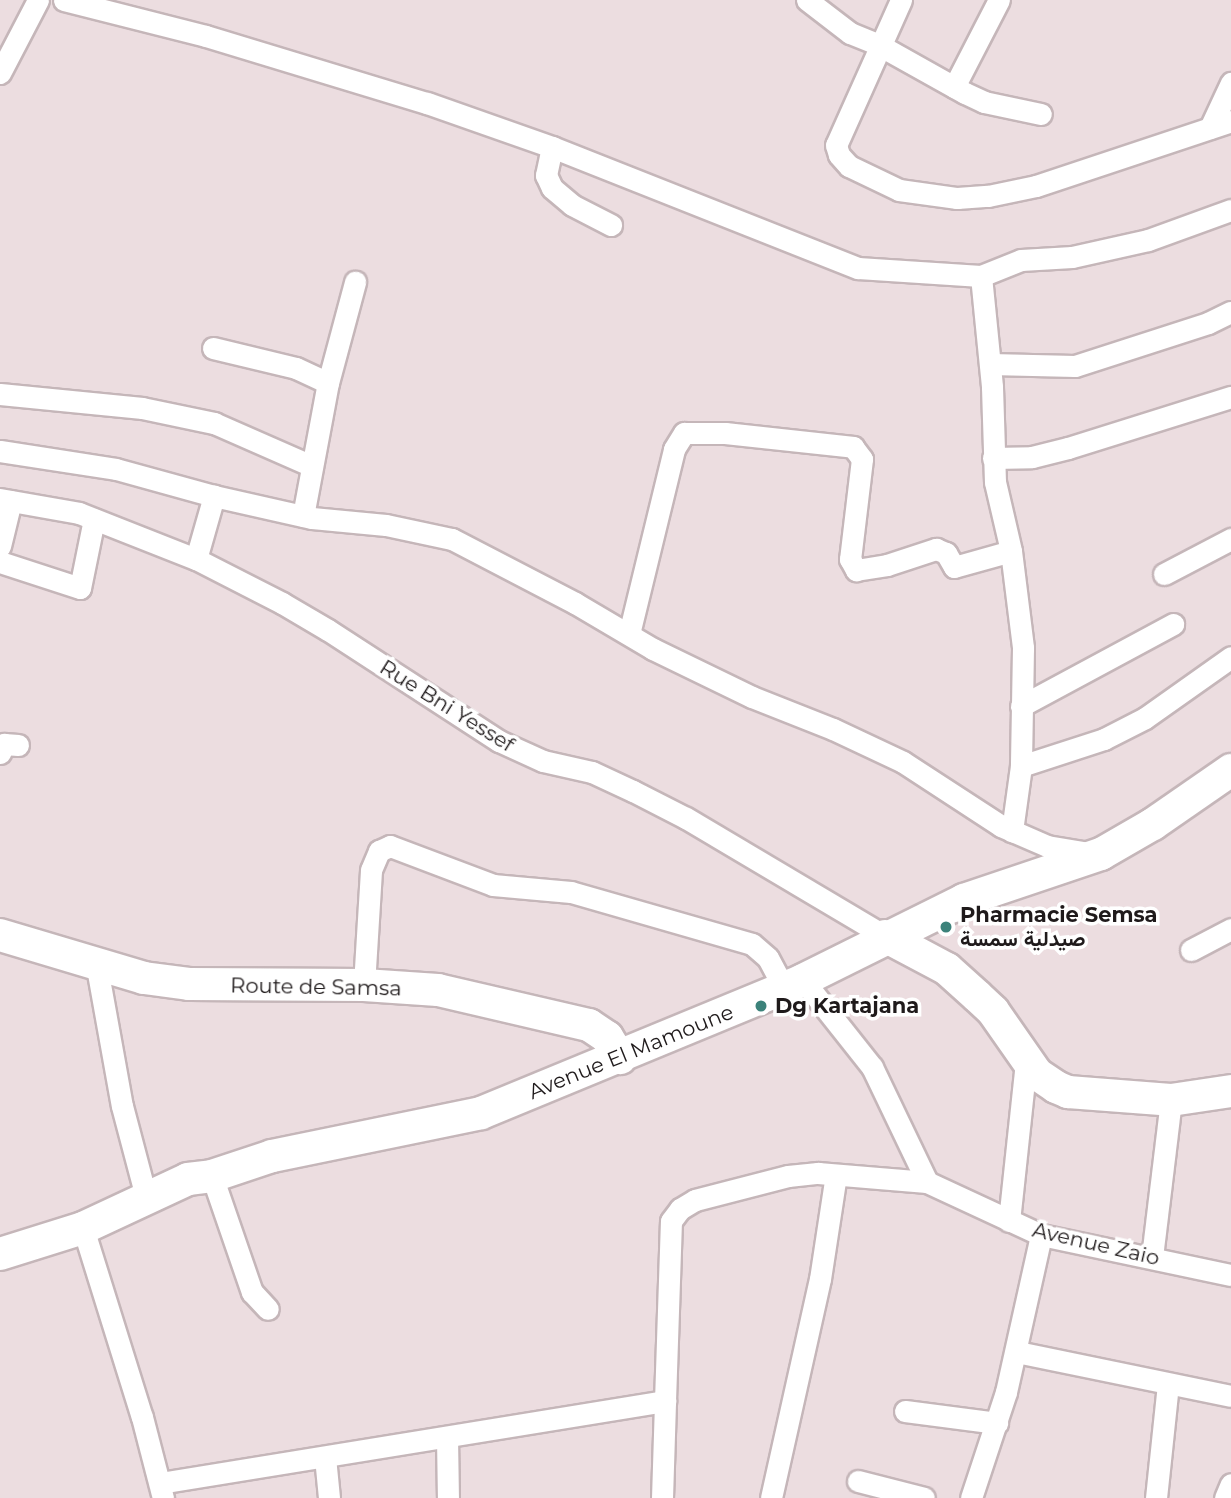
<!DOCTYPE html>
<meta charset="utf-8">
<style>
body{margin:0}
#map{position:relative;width:1231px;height:1498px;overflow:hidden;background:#ecdde0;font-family:Montserrat,Vazirmatn,sans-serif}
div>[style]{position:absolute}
.roads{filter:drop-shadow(2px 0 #c5b6b9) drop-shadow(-2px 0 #c5b6b9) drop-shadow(0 2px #c5b6b9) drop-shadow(0 -2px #c5b6b9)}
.street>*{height:21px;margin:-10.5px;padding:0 10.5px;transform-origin:10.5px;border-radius:10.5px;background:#fff}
.secondary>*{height:32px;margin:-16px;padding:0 16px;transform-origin:16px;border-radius:16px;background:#fff}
.dots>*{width:19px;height:19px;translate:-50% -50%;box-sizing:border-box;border:4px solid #fff;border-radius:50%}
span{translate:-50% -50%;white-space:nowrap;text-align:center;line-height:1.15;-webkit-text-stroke:7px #fff;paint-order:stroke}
.street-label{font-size:21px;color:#1f1a1b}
.poi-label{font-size:21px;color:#1f1a1b;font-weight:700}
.left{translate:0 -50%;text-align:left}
</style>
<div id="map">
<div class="roads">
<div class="street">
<div style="left:64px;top:0;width:146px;rotate:14.2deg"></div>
<div style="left:206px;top:36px;width:231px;rotate:16.9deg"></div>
<div style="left:427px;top:103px;width:133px;rotate:19.4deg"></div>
<div style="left:552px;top:147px;width:329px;rotate:21.6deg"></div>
<div style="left:858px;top:268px;width:123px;rotate:3.7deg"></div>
<div style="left:981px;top:276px;width:43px;rotate:-21.8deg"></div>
<div style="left:1021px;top:260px;width:51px;rotate:-3.4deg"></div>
<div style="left:1072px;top:257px;width:78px;rotate:-12.6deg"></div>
<div style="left:1148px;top:240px;width:88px;rotate:-19.9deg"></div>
<div style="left:807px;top:0;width:54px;rotate:37.5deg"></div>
<div style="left:850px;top:33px;width:31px;rotate:22deg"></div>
<div style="left:879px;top:45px;width:98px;rotate:29.2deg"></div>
<div style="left:965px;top:93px;width:21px;rotate:25deg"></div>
<div style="left:984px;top:102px;width:58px;rotate:11.9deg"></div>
<div style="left:901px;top:0;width:159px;rotate:114.1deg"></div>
<div style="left:836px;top:145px;width:10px;rotate:73deg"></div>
<div style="left:839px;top:155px;width:15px;rotate:48deg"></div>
<div style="left:849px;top:166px;width:55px;rotate:25.6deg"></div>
<div style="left:899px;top:190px;width:59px;rotate:7.9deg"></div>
<div style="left:957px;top:198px;width:31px;rotate:-4deg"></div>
<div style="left:988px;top:196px;width:49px;rotate:-11.8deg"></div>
<div style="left:1036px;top:186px;width:206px;rotate:-18.4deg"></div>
<div style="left:0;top:73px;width:82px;rotate:-62.5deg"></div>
<div style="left:954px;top:87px;width:98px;rotate:-62.7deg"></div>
<div style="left:1210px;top:128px;width:50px;rotate:-65deg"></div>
<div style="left:552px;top:147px;width:29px;rotate:102deg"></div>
<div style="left:546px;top:175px;width:14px;rotate:65deg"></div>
<div style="left:552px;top:188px;width:26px;rotate:40deg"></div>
<div style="left:572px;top:205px;width:44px;rotate:27.1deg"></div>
<div style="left:981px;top:276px;width:112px;rotate:84.3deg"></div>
<div style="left:992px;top:387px;width:95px;rotate:88.2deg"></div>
<div style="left:995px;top:482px;width:71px;rotate:76.9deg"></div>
<div style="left:1011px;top:551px;width:98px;rotate:82.9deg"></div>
<div style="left:1023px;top:648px;width:118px;rotate:91deg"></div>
<div style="left:1021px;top:766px;width:66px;rotate:97.9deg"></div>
<div style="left:213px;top:348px;width:85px;rotate:13.5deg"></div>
<div style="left:296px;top:368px;width:35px;rotate:25deg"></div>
<div style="left:990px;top:364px;width:85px;rotate:1.3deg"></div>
<div style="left:1075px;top:366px;width:140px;rotate:-17.9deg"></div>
<div style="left:1208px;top:323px;width:25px;rotate:-26deg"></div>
<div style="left:0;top:394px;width:143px;rotate:5.6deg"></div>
<div style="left:142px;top:408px;width:74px;rotate:11.8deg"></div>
<div style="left:214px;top:423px;width:107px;rotate:23.7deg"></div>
<div style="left:0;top:451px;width:117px;rotate:8.8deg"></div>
<div style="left:116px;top:469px;width:102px;rotate:15.4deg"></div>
<div style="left:214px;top:496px;width:100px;rotate:12.7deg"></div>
<div style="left:312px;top:518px;width:74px;rotate:5.4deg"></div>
<div style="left:386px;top:525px;width:67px;rotate:12deg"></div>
<div style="left:452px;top:539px;width:139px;rotate:27.5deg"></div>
<div style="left:575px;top:603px;width:91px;rotate:30.5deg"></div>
<div style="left:653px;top:649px;width:110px;rotate:25.9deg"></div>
<div style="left:752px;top:697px;width:87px;rotate:21.6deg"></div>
<div style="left:833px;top:729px;width:77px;rotate:25.2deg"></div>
<div style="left:903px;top:762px;width:117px;rotate:33.1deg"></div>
<div style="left:1001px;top:826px;width:50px;rotate:23.5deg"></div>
<div style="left:1047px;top:846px;width:49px;rotate:9.5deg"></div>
<div style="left:993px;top:458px;width:39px;rotate:-1deg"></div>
<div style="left:1032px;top:457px;width:37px;rotate:-14deg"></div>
<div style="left:1068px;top:448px;width:171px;rotate:-17.4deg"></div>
<div style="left:0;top:499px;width:80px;rotate:10deg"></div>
<div style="left:79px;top:513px;width:126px;rotate:21.5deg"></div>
<div style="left:196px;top:559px;width:97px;rotate:27.1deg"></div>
<div style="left:282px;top:603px;width:53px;rotate:30.4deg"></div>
<div style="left:328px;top:630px;width:204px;rotate:33deg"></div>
<div style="left:499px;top:741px;width:48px;rotate:24.4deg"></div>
<div style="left:543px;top:761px;width:50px;rotate:12.7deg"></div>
<div style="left:592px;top:772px;width:45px;rotate:24.9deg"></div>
<div style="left:633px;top:791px;width:59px;rotate:27deg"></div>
<div style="left:686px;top:818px;width:231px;rotate:30.7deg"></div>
<div style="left:303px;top:516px;width:135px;rotate:-79.4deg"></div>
<div style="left:328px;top:383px;width:105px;rotate:-75deg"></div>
<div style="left:0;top:546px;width:46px;rotate:-76.3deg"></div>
<div style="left:196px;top:559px;width:66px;rotate:-74.1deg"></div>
<div style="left:0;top:562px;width:84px;rotate:18deg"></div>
<div style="left:80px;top:588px;width:70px;rotate:-78.5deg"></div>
<div style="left:1164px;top:574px;width:76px;rotate:-27.6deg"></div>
<div style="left:629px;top:634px;width:190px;rotate:-76.3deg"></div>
<div style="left:674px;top:449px;width:19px;rotate:-58deg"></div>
<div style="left:684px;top:433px;width:41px"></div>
<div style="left:725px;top:433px;width:129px;rotate:6.2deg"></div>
<div style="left:853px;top:447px;width:15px;rotate:53deg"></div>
<div style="left:862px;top:459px;width:101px;rotate:96.8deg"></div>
<div style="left:850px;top:559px;width:13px;rotate:61deg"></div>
<div style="left:856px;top:570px;width:31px;rotate:-9deg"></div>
<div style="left:887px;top:565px;width:52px;rotate:-18.1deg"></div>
<div style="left:936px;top:549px;width:11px;rotate:22deg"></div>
<div style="left:946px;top:553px;width:16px;rotate:60deg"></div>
<div style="left:954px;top:567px;width:59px;rotate:-15.7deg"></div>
<div style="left:1021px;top:706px;width:173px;rotate:-28.3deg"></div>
<div style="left:0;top:753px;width:10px;rotate:-66deg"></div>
<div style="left:4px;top:744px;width:14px;rotate:4deg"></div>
<div style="left:1021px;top:766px;width:87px;rotate:-18deg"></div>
<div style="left:1104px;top:739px;width:46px;rotate:-27.1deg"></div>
<div style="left:1145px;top:718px;width:105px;rotate:-35.3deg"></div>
<div style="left:1191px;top:950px;width:45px;rotate:-27.7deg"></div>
<div style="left:96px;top:962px;width:146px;rotate:79.8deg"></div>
<div style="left:122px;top:1106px;width:94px;rotate:75.2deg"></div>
<div style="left:803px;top:980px;width:111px;rotate:51.6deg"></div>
<div style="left:872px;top:1067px;width:127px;rotate:64.4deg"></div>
<div style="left:364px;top:985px;width:115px;rotate:-86.5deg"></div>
<div style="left:371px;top:870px;width:21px;rotate:-67deg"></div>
<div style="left:379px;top:851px;width:12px;rotate:-24deg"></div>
<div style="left:390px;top:846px;width:110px;rotate:20.7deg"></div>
<div style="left:493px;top:885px;width:78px;rotate:5.1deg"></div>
<div style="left:571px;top:892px;width:188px;rotate:16deg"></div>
<div style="left:752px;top:944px;width:21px;rotate:41deg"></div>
<div style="left:768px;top:958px;width:34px;rotate:62deg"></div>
<div style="left:212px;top:1176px;width:123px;rotate:71deg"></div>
<div style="left:252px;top:1292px;width:23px;rotate:47deg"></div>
<div style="left:1009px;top:1221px;width:161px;rotate:-83.9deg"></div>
<div style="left:83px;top:1228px;width:198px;rotate:72.7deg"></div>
<div style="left:142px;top:1417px;width:84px;rotate:75.5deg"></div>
<div style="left:1152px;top:1257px;width:158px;rotate:-83.1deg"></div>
<div style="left:1017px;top:1352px;width:218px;rotate:11.6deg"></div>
<div style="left:905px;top:1411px;width:93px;rotate:7.4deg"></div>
<div style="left:447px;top:1437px;width:61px;rotate:89.1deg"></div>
<div style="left:325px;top:1457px;width:41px;rotate:84.4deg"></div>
<div style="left:858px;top:1481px;width:68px;rotate:14.4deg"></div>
<div style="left:160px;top:1483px;width:512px;rotate:-9.22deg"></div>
<div style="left:665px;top:1401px;width:180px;rotate:-88.1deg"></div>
<div style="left:671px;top:1221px;width:15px;rotate:-53deg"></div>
<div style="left:680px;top:1209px;width:17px;rotate:-31deg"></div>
<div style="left:695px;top:1200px;width:96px;rotate:-14.5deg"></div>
<div style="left:788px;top:1176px;width:30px;rotate:-6deg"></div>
<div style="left:818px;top:1173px;width:109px;rotate:4.7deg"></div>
<div style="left:927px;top:1182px;width:126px;rotate:24.9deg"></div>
<div style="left:1041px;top:1235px;width:194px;rotate:11.9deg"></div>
<div style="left:662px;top:1498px;width:97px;rotate:-88.2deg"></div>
<div style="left:771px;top:1498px;width:224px;rotate:-77.4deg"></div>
<div style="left:820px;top:1279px;width:105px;rotate:-81.3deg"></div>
<div style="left:971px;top:1498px;width:112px;rotate:-71.7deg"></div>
<div style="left:1006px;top:1392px;width:161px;rotate:-77.4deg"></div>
<div style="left:1156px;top:1498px;width:115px;rotate:-84deg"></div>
<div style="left:1225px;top:1498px;width:15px;rotate:-67deg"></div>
</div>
<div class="secondary">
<div style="left:0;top:935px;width:150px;rotate:16.6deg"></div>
<div style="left:144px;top:978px;width:45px;rotate:7.6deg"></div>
<div style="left:189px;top:984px;width:175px;rotate:0.3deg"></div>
<div style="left:364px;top:985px;width:74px;rotate:3.9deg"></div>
<div style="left:438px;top:990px;width:155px;rotate:13.1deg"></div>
<div style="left:589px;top:1025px;width:22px;rotate:34deg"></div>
<div style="left:607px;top:1037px;width:25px;rotate:58deg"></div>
<div style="left:885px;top:936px;width:70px;rotate:28deg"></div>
<div style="left:947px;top:969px;width:40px;rotate:42deg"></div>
<div style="left:977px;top:996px;width:22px;rotate:43deg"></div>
<div style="left:993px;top:1011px;width:77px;rotate:55.1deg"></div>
<div style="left:1037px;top:1074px;width:23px;rotate:34deg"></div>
<div style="left:1056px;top:1087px;width:13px;rotate:23deg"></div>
<div style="left:1068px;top:1092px;width:103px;rotate:4.4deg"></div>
<div style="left:1171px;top:1100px;width:61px;rotate:-8.5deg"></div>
<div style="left:0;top:1254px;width:87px;rotate:-17.4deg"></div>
<div style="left:83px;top:1228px;width:116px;rotate:-25deg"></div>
<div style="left:188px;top:1179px;width:24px;rotate:-7deg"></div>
<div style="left:212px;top:1176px;width:63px;rotate:-18.4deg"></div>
<div style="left:272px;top:1156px;width:213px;rotate:-11.6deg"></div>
<div style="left:481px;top:1113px;width:348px;rotate:-22.4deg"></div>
<div style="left:803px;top:980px;width:180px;rotate:-26.4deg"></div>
<div style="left:964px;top:900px;width:145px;rotate:-18.6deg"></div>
<div style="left:1101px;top:854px;width:60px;rotate:-30deg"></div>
<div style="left:1153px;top:824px;width:95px;rotate:-34.7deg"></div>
</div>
</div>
<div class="dots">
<div style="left:946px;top:927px;background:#3c827a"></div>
<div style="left:761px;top:1006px;background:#3c827a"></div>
</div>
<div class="street-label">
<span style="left:447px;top:706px;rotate:32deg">Rue Bni Yessef</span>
<span style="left:316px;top:987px;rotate:1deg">Route de Samsa</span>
<span style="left:631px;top:1052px;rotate:-22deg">Avenue El Mamoune</span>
<span style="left:1096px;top:1244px;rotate:13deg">Avenue Zaio</span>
</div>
<div class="poi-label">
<span class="left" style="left:960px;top:927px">Pharmacie Semsa<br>صيدلية سمسة</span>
<span class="left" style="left:775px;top:1006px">Dg Kartajana</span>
</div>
</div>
